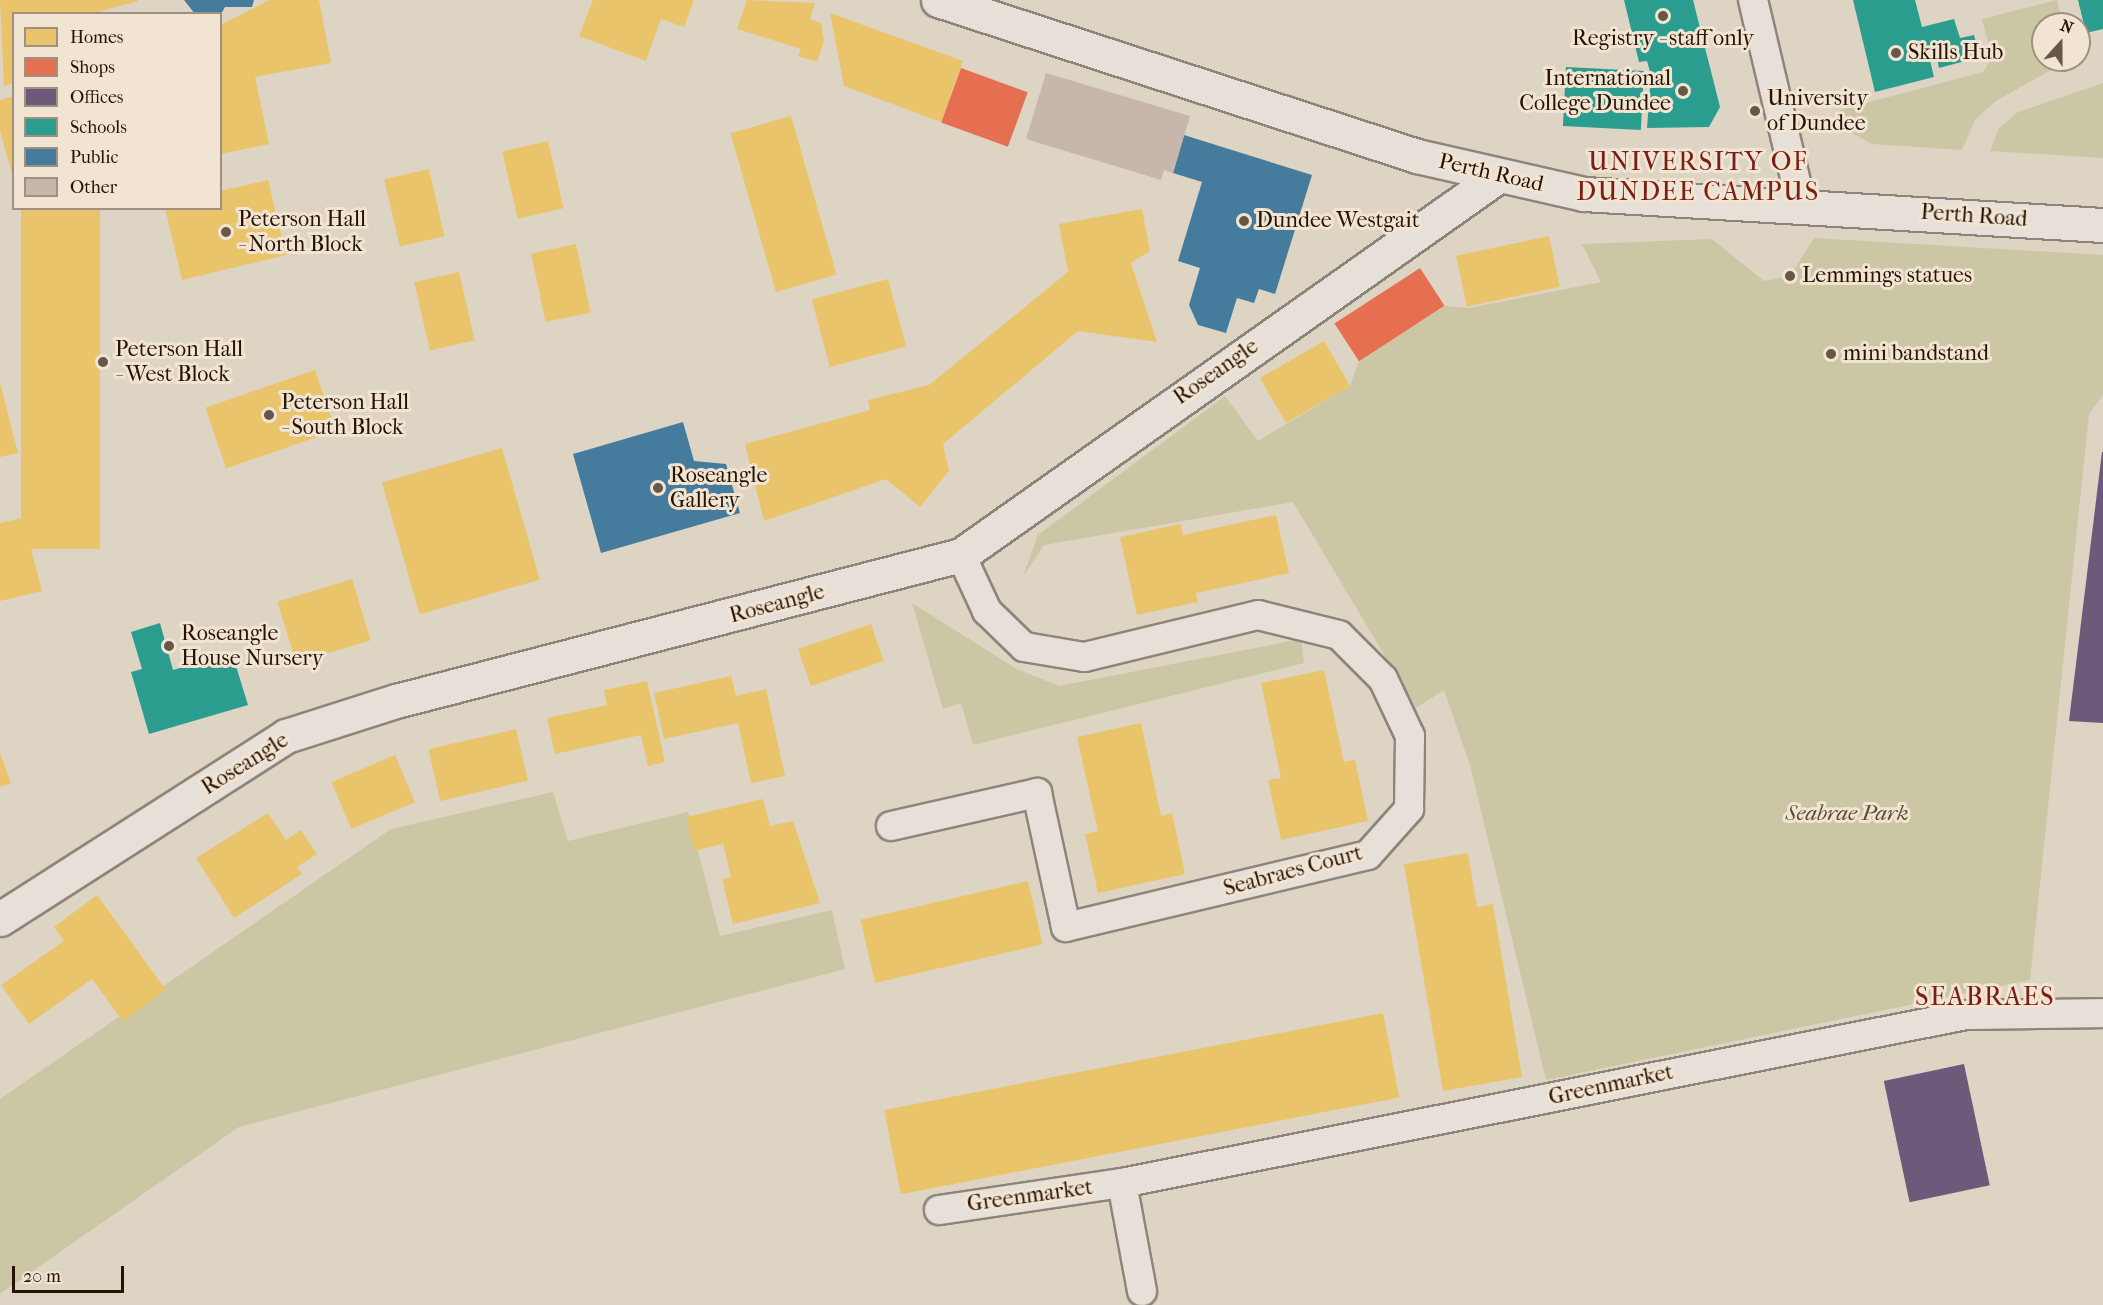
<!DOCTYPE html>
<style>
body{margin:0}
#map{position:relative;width:2103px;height:1305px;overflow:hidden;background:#ded4c4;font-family:"IM FELL French Canon",serif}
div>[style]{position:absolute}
.green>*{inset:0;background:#cbc7a5}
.homes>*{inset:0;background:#e9c46a;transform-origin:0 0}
.shops>*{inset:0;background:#e76f51;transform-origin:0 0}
.offices>*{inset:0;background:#6d597a;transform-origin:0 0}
.schools>*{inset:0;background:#2a9d8f;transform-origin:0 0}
.public>*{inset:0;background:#457b9d}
.building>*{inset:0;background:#c7b6ab}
.roads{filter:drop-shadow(2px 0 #8d857a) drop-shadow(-2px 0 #8d857a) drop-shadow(0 2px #8d857a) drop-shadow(0 -2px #8d857a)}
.street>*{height:28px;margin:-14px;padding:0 14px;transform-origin:14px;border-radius:14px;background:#e6e0d8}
.secondary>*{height:33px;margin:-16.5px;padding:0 16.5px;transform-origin:16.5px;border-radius:16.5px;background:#e6e0d8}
.dots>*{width:16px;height:16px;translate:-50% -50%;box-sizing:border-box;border:3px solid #f1e4d2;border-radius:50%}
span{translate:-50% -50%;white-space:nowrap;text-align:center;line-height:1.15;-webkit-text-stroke:6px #f1e4d2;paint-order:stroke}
.poi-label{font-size:22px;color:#261302}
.left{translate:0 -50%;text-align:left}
.right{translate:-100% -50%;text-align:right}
.street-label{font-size:22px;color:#261302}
.park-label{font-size:22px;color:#5a4e32;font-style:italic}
.quarter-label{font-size:26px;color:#7a1f14;letter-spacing:1.5px}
.legend{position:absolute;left:12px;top:12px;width:210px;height:198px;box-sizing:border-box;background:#f1e4d2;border:2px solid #a0907f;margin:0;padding:8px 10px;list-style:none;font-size:18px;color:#261302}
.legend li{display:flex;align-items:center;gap:12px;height:30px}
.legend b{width:30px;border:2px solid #a0907f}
.north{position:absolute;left:2031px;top:12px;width:60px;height:60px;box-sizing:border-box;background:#f1e4d2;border:2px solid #a0907f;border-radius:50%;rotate:21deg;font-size:16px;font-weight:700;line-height:24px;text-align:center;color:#261302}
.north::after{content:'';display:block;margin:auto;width:21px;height:27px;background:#665746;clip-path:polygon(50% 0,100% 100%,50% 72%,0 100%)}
.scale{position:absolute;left:12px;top:1266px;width:112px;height:27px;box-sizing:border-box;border:3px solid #261302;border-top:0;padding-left:8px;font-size:18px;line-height:21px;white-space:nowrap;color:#261302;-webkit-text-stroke:4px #f1e4d2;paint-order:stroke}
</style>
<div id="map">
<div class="green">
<div style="clip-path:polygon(2057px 0,2063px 24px,2043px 24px,2043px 60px,2067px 61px,1996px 101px,1975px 120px,1962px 150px,1872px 144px,1850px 132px,1843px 121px,1839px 110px,1983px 72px,1992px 57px,1982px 19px)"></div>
<div style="clip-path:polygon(2103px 83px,2103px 158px,1990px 151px,1999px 128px,2018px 112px)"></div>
<div style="clip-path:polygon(1814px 238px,2103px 255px,2103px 395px,2089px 414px,2030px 980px,1546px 1080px,1470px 765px,1444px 690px,1416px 708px,1293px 502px,1044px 545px,1023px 576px,1038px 535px,1225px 396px,1258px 441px,1350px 386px,1359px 360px,1445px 306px,1469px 308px,1601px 282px,1582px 244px,1712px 239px,1764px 281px,1790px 276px)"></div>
<div style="clip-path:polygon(912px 603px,1017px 669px,1059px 686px,1301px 639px,1304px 663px,973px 745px,961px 703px,943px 709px)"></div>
<div style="clip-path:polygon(553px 792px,568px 841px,688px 812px,720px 936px,832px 910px,845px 969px,239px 1127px,0 1294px,0 1099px,391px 829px)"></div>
</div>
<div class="homes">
<div style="clip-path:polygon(0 0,138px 0,138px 1px,91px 14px,14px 14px,14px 83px,4px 86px)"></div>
<div style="clip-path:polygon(269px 0,319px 0,331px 63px,255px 77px,269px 144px,220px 154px,220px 25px)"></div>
<div style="clip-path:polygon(593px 0,694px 0,684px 27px,661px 19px,646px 61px,579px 36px)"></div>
<div style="clip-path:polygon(747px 0,815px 3px,810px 19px,821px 23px,824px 41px,817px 62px,798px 56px,801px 49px,737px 29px)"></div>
<div style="clip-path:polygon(830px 13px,963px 61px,941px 122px,844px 86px)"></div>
<div style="clip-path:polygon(14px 96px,14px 177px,13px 177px,0 131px,0 100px)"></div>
<div style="left:791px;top:116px;width:165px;height:63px;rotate:74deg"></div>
<div style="left:548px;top:141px;width:69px;height:47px;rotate:77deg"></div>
<div style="left:429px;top:169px;width:69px;height:46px;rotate:77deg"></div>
<div style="clip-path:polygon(268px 180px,286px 255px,182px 280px,165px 208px,220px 208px,220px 191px)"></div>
<div style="left:21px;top:208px;width:79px;height:341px"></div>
<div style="clip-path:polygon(1142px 209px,1150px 251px,1131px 263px,1157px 342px,1078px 331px,943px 444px,949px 471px,920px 507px,886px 479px,764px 521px,745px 444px,870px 410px,868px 400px,929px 385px,1068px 272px,1059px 224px)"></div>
<div style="left:1549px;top:236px;width:52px;height:95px;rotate:78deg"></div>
<div style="left:576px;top:244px;width:70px;height:46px;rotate:78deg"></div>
<div style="left:459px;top:272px;width:70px;height:46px;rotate:77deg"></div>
<div style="left:888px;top:279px;width:70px;height:79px;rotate:75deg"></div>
<div style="left:1324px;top:341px;width:52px;height:74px;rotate:60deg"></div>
<div style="left:315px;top:370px;width:64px;height:116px;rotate:71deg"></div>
<div style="clip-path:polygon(0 383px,18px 453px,0 457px)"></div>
<div style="left:502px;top:448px;width:137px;height:125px;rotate:74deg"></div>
<div style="clip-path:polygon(1276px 515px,1289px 573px,1196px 593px,1198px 602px,1137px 615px,1120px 537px,1180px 524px,1183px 535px)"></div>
<div style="clip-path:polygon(23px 518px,42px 591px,0 601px,0 523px)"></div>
<div style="left:352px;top:579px;width:64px;height:78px;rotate:73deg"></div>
<div style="left:871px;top:624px;width:39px;height:77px;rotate:71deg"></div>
<div style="clip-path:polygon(1324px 670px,1344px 762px,1355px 760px,1368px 821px,1281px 840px,1268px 780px,1281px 778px,1261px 683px)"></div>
<div style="clip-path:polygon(731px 676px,736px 696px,766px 689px,785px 776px,751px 783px,738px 723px,664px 739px,654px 693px)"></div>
<div style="clip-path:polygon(647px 681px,665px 762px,648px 766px,641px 735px,555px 754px,547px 718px,607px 705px,604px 690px)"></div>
<div style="clip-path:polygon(1141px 723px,1161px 816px,1172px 813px,1185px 874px,1098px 893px,1085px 834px,1098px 831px,1077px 737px)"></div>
<div style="left:516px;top:729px;width:53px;height:90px;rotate:77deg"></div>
<div style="clip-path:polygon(0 753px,11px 783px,0 787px)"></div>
<div style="left:395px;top:755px;width:51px;height:69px;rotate:67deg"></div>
<div style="clip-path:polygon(763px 799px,770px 826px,793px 821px,820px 903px,733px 924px,722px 879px,731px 877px,723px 844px,694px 851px,686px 817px)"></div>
<div style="clip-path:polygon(268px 813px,286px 840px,301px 830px,317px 854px,297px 867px,302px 874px,234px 918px,196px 858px)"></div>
<div style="clip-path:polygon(1468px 853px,1477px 907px,1493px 904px,1522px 1077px,1443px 1091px,1404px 864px)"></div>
<div style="left:1028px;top:881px;width:65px;height:172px;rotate:77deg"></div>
<div style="clip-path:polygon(97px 895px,166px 990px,123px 1021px,92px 979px,29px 1024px,1px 985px,64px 941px,54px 927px)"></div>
<div style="left:1383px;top:1013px;width:86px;height:508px;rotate:79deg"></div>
</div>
<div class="shops">
<div style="left:961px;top:68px;width:71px;height:58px;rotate:20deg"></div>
<div style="left:1420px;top:268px;width:45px;height:102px;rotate:57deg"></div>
</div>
<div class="offices">
<div style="clip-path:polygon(2102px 452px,2103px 452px,2103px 723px,2069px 721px)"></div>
<div style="left:1964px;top:1064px;width:124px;height:82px;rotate:78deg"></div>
</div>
<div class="schools">
<div style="clip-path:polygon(1624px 0,1693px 0,1720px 107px,1709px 127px,1647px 128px,1651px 75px,1647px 61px,1639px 62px)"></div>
<div style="clip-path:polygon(1853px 0,1915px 0,1922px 27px,1954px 19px,1960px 38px,1974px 35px,1980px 57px,1939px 68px,1934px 46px,1927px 48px,1934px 77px,1875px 92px)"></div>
<div style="clip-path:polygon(2078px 0,2103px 0,2103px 29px,2086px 33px)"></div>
<div style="left:1566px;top:67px;width:78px;height:59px;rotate:3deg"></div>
<div style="clip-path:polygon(160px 623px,173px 670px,232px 653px,248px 705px,149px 734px,131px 672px,142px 669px,131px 632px)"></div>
</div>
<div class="public">
<div style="clip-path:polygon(184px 0,254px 0,252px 7px,225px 7px,221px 14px,195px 14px)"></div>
<div style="clip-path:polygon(1184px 135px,1312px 175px,1275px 294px,1259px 289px,1254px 303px,1237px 298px,1226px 333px,1198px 325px,1189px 305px,1200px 268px,1178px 261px,1202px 182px,1173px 173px)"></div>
<div style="clip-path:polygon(683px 422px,694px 461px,726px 464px,740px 513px,601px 553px,573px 454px)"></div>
</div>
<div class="building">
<div style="clip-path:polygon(1046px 73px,1190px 116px,1173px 173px,1164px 170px,1161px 180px,1026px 139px)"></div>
</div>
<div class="roads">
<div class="street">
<div style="left:1753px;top:0;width:214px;rotate:76.7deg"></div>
<div style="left:891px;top:826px;width:150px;rotate:-12.7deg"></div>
<div style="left:1037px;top:793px;width:137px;rotate:77.8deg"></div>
<div style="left:1066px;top:927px;width:310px;rotate:-13.4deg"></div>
<div style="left:1368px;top:855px;width:62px;rotate:-48.3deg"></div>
<div style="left:1409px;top:809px;width:73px;rotate:-89.2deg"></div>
<div style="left:1410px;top:736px;width:63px;rotate:-115.3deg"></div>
<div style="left:1383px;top:679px;width:62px;rotate:-135deg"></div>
<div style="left:1339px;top:635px;width:83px;rotate:-166.1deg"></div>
<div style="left:1258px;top:615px;width:179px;rotate:166.4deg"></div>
<div style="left:1084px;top:657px;width:61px;rotate:-170.5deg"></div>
<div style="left:1024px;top:647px;width:52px;rotate:-135.8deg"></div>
<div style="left:987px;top:611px;width:62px;rotate:-114.9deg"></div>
<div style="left:1122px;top:1183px;width:110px;rotate:79.5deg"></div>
<div style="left:939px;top:1210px;width:185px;rotate:-8.4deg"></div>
<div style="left:1122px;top:1183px;width:861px;rotate:-11.26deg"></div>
<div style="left:1966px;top:1015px;width:137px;rotate:-0.8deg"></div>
</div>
<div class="secondary">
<div style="left:938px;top:0;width:504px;rotate:18.04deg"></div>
<div style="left:1417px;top:156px;width:171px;rotate:12.8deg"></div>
<div style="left:1584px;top:194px;width:520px;rotate:3.42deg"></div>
<div style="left:0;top:919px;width:340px;rotate:-32.6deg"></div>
<div style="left:286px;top:736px;width:115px;rotate:-17.7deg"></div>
<div style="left:396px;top:701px;width:584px;rotate:-14.49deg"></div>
<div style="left:961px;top:555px;width:657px;rotate:-35.21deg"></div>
</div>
</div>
<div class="dots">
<div style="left:1663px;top:16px;background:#665746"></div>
<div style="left:1896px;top:53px;background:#665746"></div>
<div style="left:1683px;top:91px;background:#665746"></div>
<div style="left:1755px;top:111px;background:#665746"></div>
<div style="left:1244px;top:221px;background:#665746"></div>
<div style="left:226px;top:232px;background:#665746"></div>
<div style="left:1790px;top:276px;background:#665746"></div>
<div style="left:1831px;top:354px;background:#665746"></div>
<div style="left:103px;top:362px;background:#665746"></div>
<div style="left:269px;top:415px;background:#665746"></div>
<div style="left:658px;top:488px;background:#665746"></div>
<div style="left:169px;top:646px;background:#665746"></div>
</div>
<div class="poi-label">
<span style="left:1663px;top:39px">Registry - staff only</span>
<span class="left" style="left:1908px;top:53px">Skills Hub</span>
<span class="right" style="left:1671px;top:91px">International<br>College Dundee</span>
<span class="left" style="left:1767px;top:111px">University<br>of Dundee</span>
<span class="left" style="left:238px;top:232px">Peterson Hall<br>- North Block</span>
<span class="left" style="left:1256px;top:221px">Dundee Westgait</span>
<span class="left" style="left:1802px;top:276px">Lemmings statues</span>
<span class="left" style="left:115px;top:362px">Peterson Hall<br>- West Block</span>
<span class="left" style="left:1843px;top:354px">mini bandstand</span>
<span class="left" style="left:281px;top:415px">Peterson Hall<br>- South Block</span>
<span class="left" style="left:670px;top:488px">Roseangle<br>Gallery</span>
<span class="left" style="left:181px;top:646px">Roseangle<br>House Nursery</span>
</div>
<div class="street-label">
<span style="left:1491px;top:173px;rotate:13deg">Perth Road</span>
<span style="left:1974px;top:216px;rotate:4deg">Perth Road</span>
<span style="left:1216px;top:372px;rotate:-35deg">Roseangle</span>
<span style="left:777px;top:604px;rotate:-15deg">Roseangle</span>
<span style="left:245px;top:764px;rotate:-32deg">Roseangle</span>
<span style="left:1293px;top:871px;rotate:-15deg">Seabraes Court</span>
<span style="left:1611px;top:1085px;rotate:-12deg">Greenmarket</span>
<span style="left:1030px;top:1196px;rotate:-8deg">Greenmarket</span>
</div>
<div class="park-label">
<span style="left:1847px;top:814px">Seabrae Park</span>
</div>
<div class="quarter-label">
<span style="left:1698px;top:177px">UNIVERSITY OF<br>DUNDEE CAMPUS</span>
<span style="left:1985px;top:997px">SEABRAES</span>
</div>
<ul class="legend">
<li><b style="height:16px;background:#e9c46a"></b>Homes</li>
<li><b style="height:16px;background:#e76f51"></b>Shops</li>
<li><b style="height:16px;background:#6d597a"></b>Offices</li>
<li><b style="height:16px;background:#2a9d8f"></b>Schools</li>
<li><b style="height:16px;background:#457b9d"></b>Public</li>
<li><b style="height:16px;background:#c7b6ab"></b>Other</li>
</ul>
<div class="north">N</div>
<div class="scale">20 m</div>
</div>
